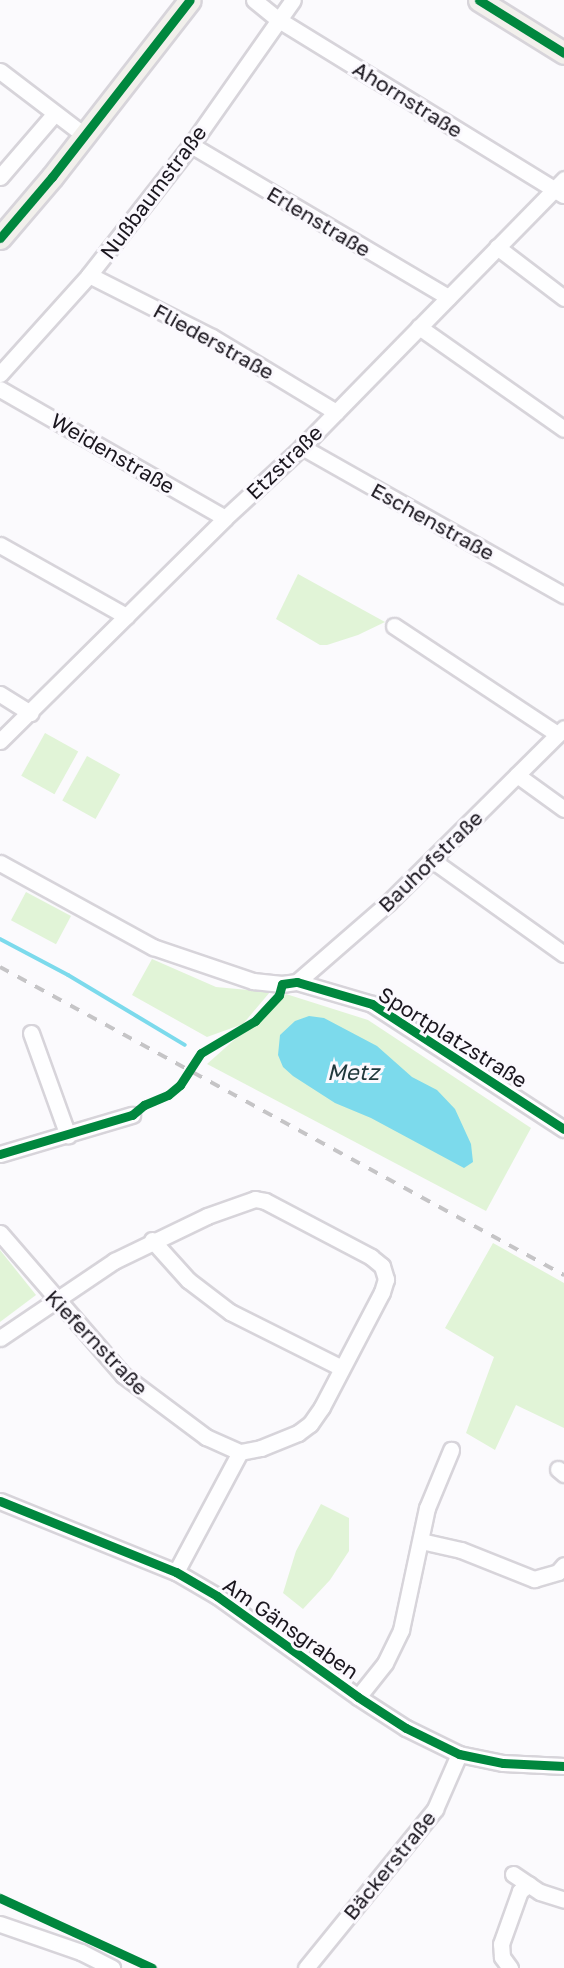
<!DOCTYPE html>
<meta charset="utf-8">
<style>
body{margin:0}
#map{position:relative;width:564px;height:1968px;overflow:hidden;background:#fbfafd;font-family:"Golos Text",sans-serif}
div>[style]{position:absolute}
.green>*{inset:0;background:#e1f4d7;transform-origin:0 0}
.water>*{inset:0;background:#7cdaec}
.stream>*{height:4px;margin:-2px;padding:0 2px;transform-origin:2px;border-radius:2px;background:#7cdaec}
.roads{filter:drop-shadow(2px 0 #d7d4da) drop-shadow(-2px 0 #d7d4da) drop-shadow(0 2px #d7d4da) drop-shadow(0 -2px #d7d4da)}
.street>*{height:15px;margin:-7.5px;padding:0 7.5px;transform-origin:7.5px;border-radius:7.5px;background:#fefeff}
.secondary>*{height:21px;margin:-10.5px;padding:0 10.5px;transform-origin:10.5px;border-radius:10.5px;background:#f2f0ec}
.rail>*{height:4px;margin-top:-2px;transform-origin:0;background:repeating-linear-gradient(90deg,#c5c4c6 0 10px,transparent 0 20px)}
.cycleway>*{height:9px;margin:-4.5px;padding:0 4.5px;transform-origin:4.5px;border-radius:4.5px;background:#00873e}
span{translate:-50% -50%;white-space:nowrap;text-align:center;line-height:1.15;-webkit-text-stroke:6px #fbf9fe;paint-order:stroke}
.street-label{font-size:21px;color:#1a161e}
.water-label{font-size:22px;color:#21383c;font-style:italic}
</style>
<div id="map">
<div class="green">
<div style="clip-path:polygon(298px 574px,385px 622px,358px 635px,327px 645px,320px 645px,276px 619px)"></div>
<div style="left:45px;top:733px;width:38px;height:49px;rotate:29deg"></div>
<div style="left:87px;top:756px;width:38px;height:51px;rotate:29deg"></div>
<div style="left:26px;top:892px;width:51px;height:32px;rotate:28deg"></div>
<div style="clip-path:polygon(152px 959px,216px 987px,270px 992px,243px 1024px,207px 1037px,132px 995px)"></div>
<div style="clip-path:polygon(286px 994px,368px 1020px,531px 1128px,486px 1211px,207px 1064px)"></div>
<div style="clip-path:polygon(493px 1243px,564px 1283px,564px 1428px,516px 1405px,495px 1450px,466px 1433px,494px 1357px,445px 1328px)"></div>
<div style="clip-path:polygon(0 1250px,36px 1295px,0 1322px)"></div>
<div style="clip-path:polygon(321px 1504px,349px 1518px,349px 1551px,330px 1580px,303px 1609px,283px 1593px,296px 1551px)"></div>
</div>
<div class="water">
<div style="clip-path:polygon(309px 1016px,324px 1018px,377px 1046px,412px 1077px,437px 1090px,455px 1109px,471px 1144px,473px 1162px,464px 1168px,371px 1118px,335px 1103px,293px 1076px,283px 1067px,278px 1055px,280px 1035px,295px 1021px)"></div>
</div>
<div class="stream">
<div style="left:0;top:939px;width:77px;rotate:27.9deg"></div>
<div style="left:68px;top:975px;width:136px;rotate:30.9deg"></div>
</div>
<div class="roads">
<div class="street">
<div style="left:254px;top:0;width:32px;rotate:39deg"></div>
<div style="left:279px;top:20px;width:334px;rotate:31.6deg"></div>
<div style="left:0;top:71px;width:106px;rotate:37.3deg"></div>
<div style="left:191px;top:145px;width:299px;rotate:30.6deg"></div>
<div style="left:0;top:177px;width:84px;rotate:-49.3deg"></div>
<div style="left:497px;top:247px;width:84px;rotate:37.3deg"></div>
<div style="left:89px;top:275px;width:138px;rotate:26.8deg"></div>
<div style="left:212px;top:337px;width:145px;rotate:31.2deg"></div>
<div style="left:419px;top:327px;width:177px;rotate:35.1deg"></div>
<div style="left:0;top:374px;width:133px;rotate:-48deg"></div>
<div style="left:89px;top:275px;width:165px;rotate:-51.9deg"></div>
<div style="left:191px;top:145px;width:177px;rotate:-54.9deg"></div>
<div style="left:0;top:389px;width:259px;rotate:29.8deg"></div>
<div style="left:302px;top:447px;width:301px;rotate:29.5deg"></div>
<div style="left:0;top:545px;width:145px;rotate:29.4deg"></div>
<div style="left:394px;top:626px;width:196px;rotate:33.5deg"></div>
<div style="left:0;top:694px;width:36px;rotate:32deg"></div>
<div style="left:0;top:741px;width:317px;rotate:-44.7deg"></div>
<div style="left:225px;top:518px;width:105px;rotate:-42.7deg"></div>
<div style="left:302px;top:447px;width:375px;rotate:-45.6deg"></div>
<div style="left:517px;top:775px;width:58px;rotate:35.9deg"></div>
<div style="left:432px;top:860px;width:162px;rotate:35.5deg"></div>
<div style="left:0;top:863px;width:175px;rotate:28.8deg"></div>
<div style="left:153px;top:947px;width:106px;rotate:18.8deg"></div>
<div style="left:253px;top:981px;width:29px;rotate:6deg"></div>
<div style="left:282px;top:984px;width:15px;rotate:-8deg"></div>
<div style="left:297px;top:982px;width:78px;rotate:16.3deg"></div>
<div style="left:372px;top:1004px;width:229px;rotate:33.1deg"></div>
<div style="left:297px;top:982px;width:121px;rotate:-41deg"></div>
<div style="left:388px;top:903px;width:248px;rotate:-44.8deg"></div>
<div style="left:31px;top:1033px;width:109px;rotate:70.2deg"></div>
<div style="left:0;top:1154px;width:138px;rotate:-16.5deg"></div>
<div style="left:0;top:1233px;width:188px;rotate:49.1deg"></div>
<div style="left:123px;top:1375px;width:104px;rotate:36.8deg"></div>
<div style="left:206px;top:1437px;width:37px;rotate:24deg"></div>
<div style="left:152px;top:1240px;width:54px;rotate:48deg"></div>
<div style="left:188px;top:1280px;width:53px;rotate:37.3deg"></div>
<div style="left:230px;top:1312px;width:125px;rotate:26.6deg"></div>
<div style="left:0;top:1338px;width:138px;rotate:-34deg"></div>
<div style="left:114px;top:1261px;width:103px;rotate:-25.8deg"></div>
<div style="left:207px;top:1216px;width:51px;rotate:-19.5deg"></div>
<div style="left:255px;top:1199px;width:10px;rotate:11deg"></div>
<div style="left:265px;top:1201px;width:120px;rotate:27.8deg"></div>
<div style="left:371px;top:1257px;width:14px;rotate:39deg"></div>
<div style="left:382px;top:1266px;width:14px;rotate:73deg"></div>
<div style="left:386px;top:1279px;width:14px;rotate:107deg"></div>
<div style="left:382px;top:1292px;width:130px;rotate:117.6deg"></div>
<div style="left:322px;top:1407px;width:21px;rotate:125deg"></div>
<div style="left:310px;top:1424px;width:15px;rotate:143deg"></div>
<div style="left:298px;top:1433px;width:40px;rotate:158deg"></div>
<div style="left:261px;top:1448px;width:21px;rotate:169deg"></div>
<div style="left:240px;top:1452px;width:136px;rotate:118.1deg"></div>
<div style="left:558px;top:1469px;width:8px;rotate:40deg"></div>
<div style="left:0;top:1501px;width:190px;rotate:22deg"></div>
<div style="left:176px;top:1572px;width:48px;rotate:30.3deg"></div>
<div style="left:217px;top:1596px;width:173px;rotate:35.6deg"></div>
<div style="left:358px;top:1697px;width:57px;rotate:32.9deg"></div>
<div style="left:406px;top:1728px;width:59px;rotate:26.1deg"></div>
<div style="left:459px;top:1754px;width:45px;rotate:11.6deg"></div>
<div style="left:503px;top:1763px;width:61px;rotate:2.8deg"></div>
<div style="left:421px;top:1541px;width:41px;rotate:12.7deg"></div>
<div style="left:461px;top:1550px;width:79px;rotate:21.7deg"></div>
<div style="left:534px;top:1579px;width:25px;rotate:-16deg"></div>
<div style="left:558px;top:1572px;width:9px;rotate:-49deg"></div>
<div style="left:358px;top:1697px;width:43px;rotate:-51.5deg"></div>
<div style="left:385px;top:1663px;width:37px;rotate:-64deg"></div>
<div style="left:401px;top:1630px;width:125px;rotate:-78deg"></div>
<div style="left:427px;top:1508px;width:63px;rotate:-67.5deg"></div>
<div style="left:513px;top:1874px;width:32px;rotate:34deg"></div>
<div style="left:540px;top:1892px;width:25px;rotate:18deg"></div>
<div style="left:0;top:1924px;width:86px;rotate:19.1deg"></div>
<div style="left:81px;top:1952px;width:35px;rotate:27deg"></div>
<div style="left:306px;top:1968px;width:205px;rotate:-50.9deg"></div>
<div style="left:435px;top:1809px;width:60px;rotate:-66.4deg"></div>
<div style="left:510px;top:1968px;width:14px;rotate:-126deg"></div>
<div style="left:502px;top:1957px;width:13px;rotate:-94deg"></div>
<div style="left:501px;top:1944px;width:56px;rotate:-70.3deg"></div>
<div style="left:520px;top:1891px;width:11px;rotate:-38deg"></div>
</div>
<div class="secondary">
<div style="left:479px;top:0;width:100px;rotate:31.9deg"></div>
<div style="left:0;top:238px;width:80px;rotate:-49.6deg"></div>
<div style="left:52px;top:177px;width:224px;rotate:-52.1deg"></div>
</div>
</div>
<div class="rail">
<div style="left:0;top:967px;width:643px;rotate:28.64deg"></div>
</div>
<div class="cycleway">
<div style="left:479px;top:0;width:100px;rotate:31.9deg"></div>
<div style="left:0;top:238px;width:80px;rotate:-49.6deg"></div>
<div style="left:52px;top:177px;width:224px;rotate:-52.1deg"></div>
<div style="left:0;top:1154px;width:138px;rotate:-16.5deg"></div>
<div style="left:132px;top:1115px;width:16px;rotate:-40deg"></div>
<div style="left:144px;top:1105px;width:26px;rotate:-23deg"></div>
<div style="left:168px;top:1095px;width:16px;rotate:-40deg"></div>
<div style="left:180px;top:1085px;width:38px;rotate:-57deg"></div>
<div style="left:201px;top:1053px;width:63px;rotate:-30.7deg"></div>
<div style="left:255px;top:1021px;width:35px;rotate:-47deg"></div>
<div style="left:279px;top:995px;width:11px;rotate:-75deg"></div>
<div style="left:282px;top:984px;width:15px;rotate:-8deg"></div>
<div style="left:297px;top:982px;width:78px;rotate:16.3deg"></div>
<div style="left:372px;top:1004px;width:229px;rotate:33.1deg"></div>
<div style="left:0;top:1501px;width:190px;rotate:22deg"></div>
<div style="left:176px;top:1572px;width:48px;rotate:30.3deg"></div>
<div style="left:217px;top:1596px;width:173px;rotate:35.6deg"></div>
<div style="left:358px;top:1697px;width:57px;rotate:32.9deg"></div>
<div style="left:406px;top:1728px;width:59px;rotate:26.1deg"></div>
<div style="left:459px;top:1754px;width:45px;rotate:11.6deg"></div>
<div style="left:503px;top:1763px;width:61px;rotate:2.8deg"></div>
<div style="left:0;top:1898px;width:167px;rotate:24.7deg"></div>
</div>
<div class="street-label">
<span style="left:408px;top:99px;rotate:32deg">Ahornstraße</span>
<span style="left:153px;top:192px;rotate:-53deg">Nußbaumstraße</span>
<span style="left:319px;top:221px;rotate:31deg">Erlenstraße</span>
<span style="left:214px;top:341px;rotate:29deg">Fliederstraße</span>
<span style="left:113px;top:453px;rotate:30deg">Weidenstraße</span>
<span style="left:284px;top:462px;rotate:-44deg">Etzstraße</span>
<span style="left:433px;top:521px;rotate:29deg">Eschenstraße</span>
<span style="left:430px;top:861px;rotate:-44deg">Bauhofstraße</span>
<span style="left:453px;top:1037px;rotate:32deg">Sportplatzstraße</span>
<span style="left:97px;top:1342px;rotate:46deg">Kiefernstraße</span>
<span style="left:291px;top:1628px;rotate:35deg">Am Gänsgraben</span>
<span style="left:389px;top:1865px;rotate:-51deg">Bäckerstraße</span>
</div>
<div class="water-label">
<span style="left:353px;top:1072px">Metz</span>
</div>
</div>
